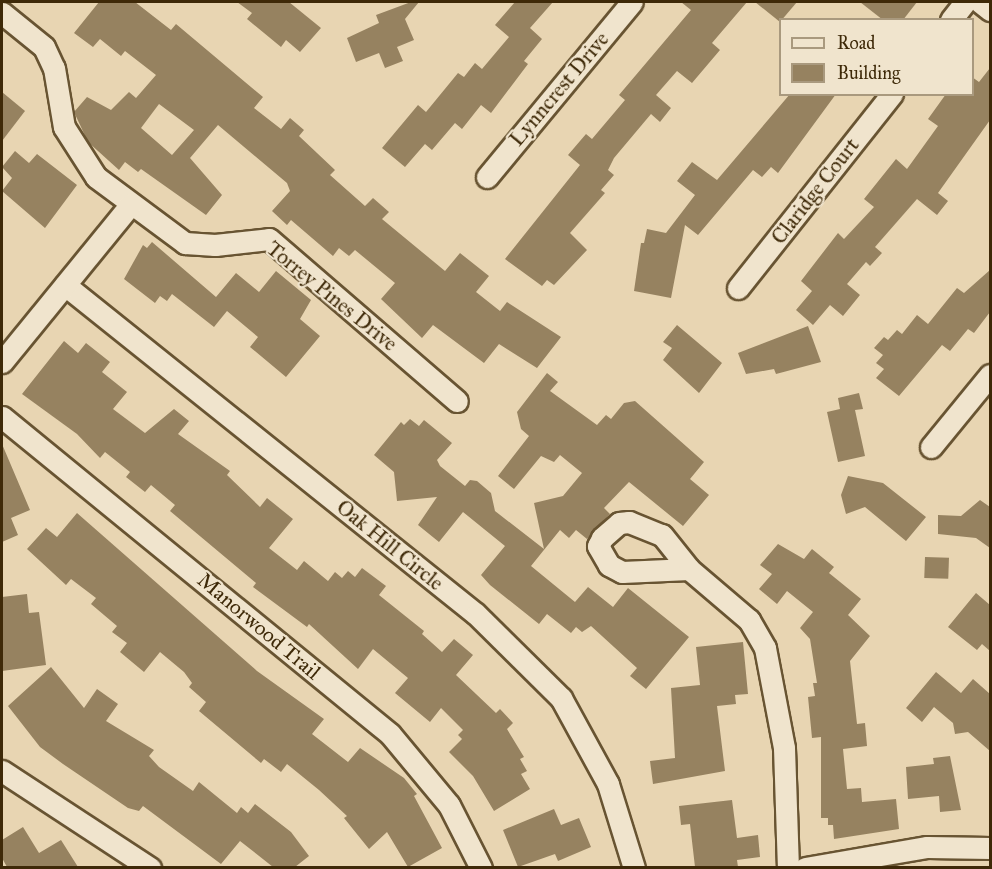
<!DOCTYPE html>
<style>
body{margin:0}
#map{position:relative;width:992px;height:869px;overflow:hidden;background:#e8d5b2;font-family:"IM FELL Great Primer",serif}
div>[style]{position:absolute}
.building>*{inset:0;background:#968260;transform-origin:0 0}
.roads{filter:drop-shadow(2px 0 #685432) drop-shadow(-2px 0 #685432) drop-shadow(0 2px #685432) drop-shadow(0 -2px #685432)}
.minor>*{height:21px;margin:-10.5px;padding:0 10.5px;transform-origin:10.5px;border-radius:10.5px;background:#f0e4cd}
span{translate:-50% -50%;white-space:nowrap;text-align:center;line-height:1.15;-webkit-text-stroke:4.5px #f0e4cd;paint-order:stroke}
.street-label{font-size:21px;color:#3e2908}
.frame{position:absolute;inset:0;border:3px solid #3e2908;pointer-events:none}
.legend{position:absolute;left:779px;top:18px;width:195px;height:78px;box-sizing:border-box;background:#f0e4cd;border:2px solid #a9997e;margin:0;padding:8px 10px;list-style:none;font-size:18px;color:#3e2908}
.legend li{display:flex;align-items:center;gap:12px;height:30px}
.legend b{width:30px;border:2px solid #a9997e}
</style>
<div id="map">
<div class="building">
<div style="clip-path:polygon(evenodd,99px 2px,135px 2px,171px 30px,176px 24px,263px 97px,254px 108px,281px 129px,290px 118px,304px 130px,299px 136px,335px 170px,330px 175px,365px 206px,373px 198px,389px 212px,382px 219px,445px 271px,460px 253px,489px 276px,476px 292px,500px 311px,507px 302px,561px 337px,537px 368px,499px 344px,484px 363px,433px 325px,422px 338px,381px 299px,395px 283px,355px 250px,349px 256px,339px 248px,333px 256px,291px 220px,287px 225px,272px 211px,290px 191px,287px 183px,218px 125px,190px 158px,222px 195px,206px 215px,141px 169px,138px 172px,125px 162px,119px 170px,88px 142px,74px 112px,87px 97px,111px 110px,129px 92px,136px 98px,156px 75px,125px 51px,121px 56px,100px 39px,93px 47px,74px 33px,99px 2px,159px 104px,194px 130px,172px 155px,141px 128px,159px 104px)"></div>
<div style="clip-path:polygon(237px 2px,289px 2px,321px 28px,300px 52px,286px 40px,281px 47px,247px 19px,252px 13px)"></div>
<div style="clip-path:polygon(411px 2px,419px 2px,405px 19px,414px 40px,397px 47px,403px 61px,385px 68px,379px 53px,356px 62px,347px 38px,379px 23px,376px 15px)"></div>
<div style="clip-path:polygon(515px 2px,553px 2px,530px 28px,542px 39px,524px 61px,528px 64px,491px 113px,481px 105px,462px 129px,455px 123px,432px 150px,425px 144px,405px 167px,382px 148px,418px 105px,426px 112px,458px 73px,464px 77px,475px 63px,482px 69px,509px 37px,495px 25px)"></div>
<div style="clip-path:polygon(681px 2px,747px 2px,712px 43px,720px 50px,692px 83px,677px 71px,656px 95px,671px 108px,660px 122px,651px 114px,614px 158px,608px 170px,614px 175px,601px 190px,605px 193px,570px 233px,587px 250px,554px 285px,547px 280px,542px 286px,505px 259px,580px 165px,568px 155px,586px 134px,592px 139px,625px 100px,619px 95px,691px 10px)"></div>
<div style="clip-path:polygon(755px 2px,797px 2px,780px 22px)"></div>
<div style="clip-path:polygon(860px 2px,917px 2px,903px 20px,883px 20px)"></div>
<div style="clip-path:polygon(990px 68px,990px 120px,938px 193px,948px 201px,937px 215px,917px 199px,875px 247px,882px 253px,870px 266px,866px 262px,847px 284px,860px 295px,843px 316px,830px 305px,813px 325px,796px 310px,812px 291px,801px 281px,838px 233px,844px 239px,874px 207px,864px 199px,896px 159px,907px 169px,938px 126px,928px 119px,946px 94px,972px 94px,972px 77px,979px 82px)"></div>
<div style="clip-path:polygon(2px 92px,25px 111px,2px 141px)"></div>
<div style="clip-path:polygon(790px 94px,836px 94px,778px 173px,771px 167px,762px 177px,753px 170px,698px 235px,685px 225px,671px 298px,634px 291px,641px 243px,644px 243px,647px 229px,666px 233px,695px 195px,677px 181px,692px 162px,717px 180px)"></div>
<div style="clip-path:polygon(15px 151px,29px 163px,37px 154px,77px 185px,45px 228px,2px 191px,12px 178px,2px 167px)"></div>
<div style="clip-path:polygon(152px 242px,216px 297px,236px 273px,259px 292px,276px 271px,311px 300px,300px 319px,320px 336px,286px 377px,250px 347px,258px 337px,227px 311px,214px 327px,172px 294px,167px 301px,160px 296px,155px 303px,124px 279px,143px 245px,147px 248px)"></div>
<div style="clip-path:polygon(990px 270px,990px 312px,974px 333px,968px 329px,950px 351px,942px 345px,899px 396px,876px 378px,884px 369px,876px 363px,883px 355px,874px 348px,884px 337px,888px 340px,897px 330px,902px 334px,917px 315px,928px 324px,957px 288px,964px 293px)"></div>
<div style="clip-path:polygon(677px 325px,722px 363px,699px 393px,663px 360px,672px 348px,663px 342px)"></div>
<div style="clip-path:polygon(808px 326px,821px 362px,776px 374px,774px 369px,746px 374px,738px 353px)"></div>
<div style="clip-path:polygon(64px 341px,78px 353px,86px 343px,110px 362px,102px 372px,127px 392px,113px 409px,145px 433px,174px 409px,189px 421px,178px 434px,230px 471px,227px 475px,260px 507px,267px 498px,293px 519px,269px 548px,297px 570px,304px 561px,328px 581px,335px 572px,342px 578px,348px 571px,355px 577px,362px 568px,386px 586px,379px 595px,424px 631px,422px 634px,442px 652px,454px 639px,473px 655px,456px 675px,496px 713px,500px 709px,513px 723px,507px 729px,524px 757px,520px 759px,527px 771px,521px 774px,530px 789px,494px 811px,473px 776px,449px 752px,462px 739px,458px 735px,463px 730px,441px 708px,430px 722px,395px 693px,408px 678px,373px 649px,358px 669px,309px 624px,307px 627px,253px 587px,256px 583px,170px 511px,175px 505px,151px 485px,145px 492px,126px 477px,130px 472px,105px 452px,100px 458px,77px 434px,22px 394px)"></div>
<div style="clip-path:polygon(547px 373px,558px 382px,550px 391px,597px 425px,606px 415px,611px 419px,624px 403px,635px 401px,704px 462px,690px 479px,709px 495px,683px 526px,629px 482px,604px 508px,610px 514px,587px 539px,576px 530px,569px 538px,560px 530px,531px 566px,575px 602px,588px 587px,613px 607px,628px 588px,689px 637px,646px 689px,630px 676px,637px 668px,591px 626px,582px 632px,576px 627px,571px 633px,547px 614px,539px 624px,490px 585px,481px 575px,505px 546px,463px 512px,439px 542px,418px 525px,437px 497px,397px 501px,394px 472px,374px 455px,401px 422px,404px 425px,410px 419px,419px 426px,424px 420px,452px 443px,437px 460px,440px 466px,465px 486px,470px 480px,477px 481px,491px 493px,495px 511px,544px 549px,534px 503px,563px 496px,582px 473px,560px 455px,554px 462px,541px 456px,514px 489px,498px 476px,529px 436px,521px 429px,517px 412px)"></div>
<div style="clip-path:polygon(859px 393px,863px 409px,855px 410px,865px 456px,838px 462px,827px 412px,840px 409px,838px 398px)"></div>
<div style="clip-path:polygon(2px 444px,30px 510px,11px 518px,18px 535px,2px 542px)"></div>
<div style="clip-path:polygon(848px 476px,883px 483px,926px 517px,906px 541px,865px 507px,846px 514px,841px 495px)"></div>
<div style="clip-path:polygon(980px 500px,990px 507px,990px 548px,976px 538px,938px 534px,938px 515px,961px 516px)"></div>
<div style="clip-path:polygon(77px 513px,257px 671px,324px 719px,312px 734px,348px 762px,360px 748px,404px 778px,417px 794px,414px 796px,442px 848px,408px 867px,387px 832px,369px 849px,344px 818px,347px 816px,319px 790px,287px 764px,281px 772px,264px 759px,261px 763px,199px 711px,206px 702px,189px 687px,192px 683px,184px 672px,160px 652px,144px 672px,120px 652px,127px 643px,112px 632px,117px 626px,91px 604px,96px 598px,71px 579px,66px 585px,27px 549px,46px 528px,57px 537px)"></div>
<div style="clip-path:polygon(778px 544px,804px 559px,812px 549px,834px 567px,829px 573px,861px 599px,848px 615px,870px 636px,850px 661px,857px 724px,865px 723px,867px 746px,843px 749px,847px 789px,861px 788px,862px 802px,896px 799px,899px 829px,834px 839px,833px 825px,828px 825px,828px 818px,821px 818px,821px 737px,812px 738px,808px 697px,815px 696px,813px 683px,817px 683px,810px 639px,800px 628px,813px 612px,787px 591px,777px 604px,759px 589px,772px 574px,760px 565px)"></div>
<div style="left:925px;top:557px;width:24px;height:21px;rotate:2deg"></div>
<div style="clip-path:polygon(976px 593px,990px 605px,990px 651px,982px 644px,977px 650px,948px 627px)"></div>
<div style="clip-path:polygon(27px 594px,29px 613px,39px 612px,46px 665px,2px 671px,2px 597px)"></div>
<div style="clip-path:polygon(743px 642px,748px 694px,735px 695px,736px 704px,717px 706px,725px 771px,653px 784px,650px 761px,675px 758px,671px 688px,700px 685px,696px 647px)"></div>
<div style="clip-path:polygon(51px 667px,84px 708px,97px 689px,118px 704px,106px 721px,154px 750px,149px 756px,159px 767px,193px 791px,199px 782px,237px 813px,241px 807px,248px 813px,255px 804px,291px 832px,309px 856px,295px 867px,273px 867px,240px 841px,221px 864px,143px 806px,139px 811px,128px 808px,63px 764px,40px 747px,8px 706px)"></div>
<div style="clip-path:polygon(936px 672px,961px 693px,973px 679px,990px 694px,990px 751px,968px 732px,955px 734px,953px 723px,934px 707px,922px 722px,906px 708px)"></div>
<div style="clip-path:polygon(950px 756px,961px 810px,940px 812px,939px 796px,908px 799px,906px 767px,934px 764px,933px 758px)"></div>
<div style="clip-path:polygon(732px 800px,737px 838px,758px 835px,760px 857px,737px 860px,738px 867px,695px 867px,690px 824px,681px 825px,679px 806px)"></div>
<div style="clip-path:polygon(554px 809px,561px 825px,579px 818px,591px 847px,558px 861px,555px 854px,518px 867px,503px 830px)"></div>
<div style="clip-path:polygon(23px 827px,39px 853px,61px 840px,78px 867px,7px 867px,2px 858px,2px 840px)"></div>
</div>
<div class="roads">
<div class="minor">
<div style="left:980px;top:2px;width:13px;rotate:39deg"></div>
<div style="left:2px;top:13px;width:54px;rotate:39deg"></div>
<div style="left:44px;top:47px;width:23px;rotate:65deg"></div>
<div style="left:54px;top:68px;width:60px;rotate:80.4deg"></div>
<div style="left:64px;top:127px;width:59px;rotate:57.4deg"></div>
<div style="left:96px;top:177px;width:111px;rotate:36.6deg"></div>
<div style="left:185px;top:243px;width:30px;rotate:4deg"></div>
<div style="left:215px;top:245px;width:54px;rotate:-6.3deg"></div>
<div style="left:269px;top:239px;width:248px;rotate:40.8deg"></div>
<div style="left:951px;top:20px;width:23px;rotate:-52deg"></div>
<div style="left:487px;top:177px;width:227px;rotate:-50.4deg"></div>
<div style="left:65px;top:285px;width:526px;rotate:38.68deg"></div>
<div style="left:476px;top:614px;width:120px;rotate:44.7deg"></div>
<div style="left:561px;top:698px;width:98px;rotate:61.3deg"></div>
<div style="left:608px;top:784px;width:88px;rotate:72.8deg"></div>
<div style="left:738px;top:288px;width:248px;rotate:-51.6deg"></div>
<div style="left:2px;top:362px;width:203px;rotate:-50.8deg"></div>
<div style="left:2px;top:417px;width:501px;rotate:39.25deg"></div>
<div style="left:390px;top:734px;width:92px;rotate:50.3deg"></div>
<div style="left:449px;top:805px;width:71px;rotate:63.1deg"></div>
<div style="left:931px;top:447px;width:93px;rotate:-50.7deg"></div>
<div style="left:629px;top:522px;width:35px;rotate:22deg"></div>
<div style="left:662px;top:535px;width:43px;rotate:51.5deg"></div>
<div style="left:689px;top:569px;width:67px;rotate:177.4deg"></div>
<div style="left:622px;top:572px;width:15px;rotate:-152deg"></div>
<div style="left:609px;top:565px;width:22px;rotate:-120deg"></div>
<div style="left:598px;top:546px;width:9px;rotate:-63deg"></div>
<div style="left:602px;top:538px;width:23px;rotate:-41deg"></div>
<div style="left:619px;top:523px;width:10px;rotate:-6deg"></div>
<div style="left:689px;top:569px;width:79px;rotate:40.4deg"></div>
<div style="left:749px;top:620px;width:32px;rotate:60deg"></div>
<div style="left:765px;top:648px;width:102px;rotate:79.2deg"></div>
<div style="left:784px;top:748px;width:120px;rotate:88.1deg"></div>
<div style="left:2px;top:771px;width:177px;rotate:33.2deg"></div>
<div style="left:805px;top:868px;width:124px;rotate:-9.8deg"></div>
<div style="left:927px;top:847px;width:63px;rotate:0.9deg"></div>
</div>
</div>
<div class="street-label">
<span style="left:559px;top:89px;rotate:-50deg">Lynncrest Drive</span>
<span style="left:815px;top:191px;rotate:-52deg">Claridge Court</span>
<span style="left:332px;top:296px;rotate:39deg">Torrey Pines Drive</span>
<span style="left:390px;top:545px;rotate:39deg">Oak Hill Circle</span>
<span style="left:259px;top:626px;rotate:40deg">Manorwood Trail</span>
</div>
<div class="frame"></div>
<ul class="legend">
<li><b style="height:8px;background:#f0e4cd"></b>Road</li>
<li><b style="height:16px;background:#968260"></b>Building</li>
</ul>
</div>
